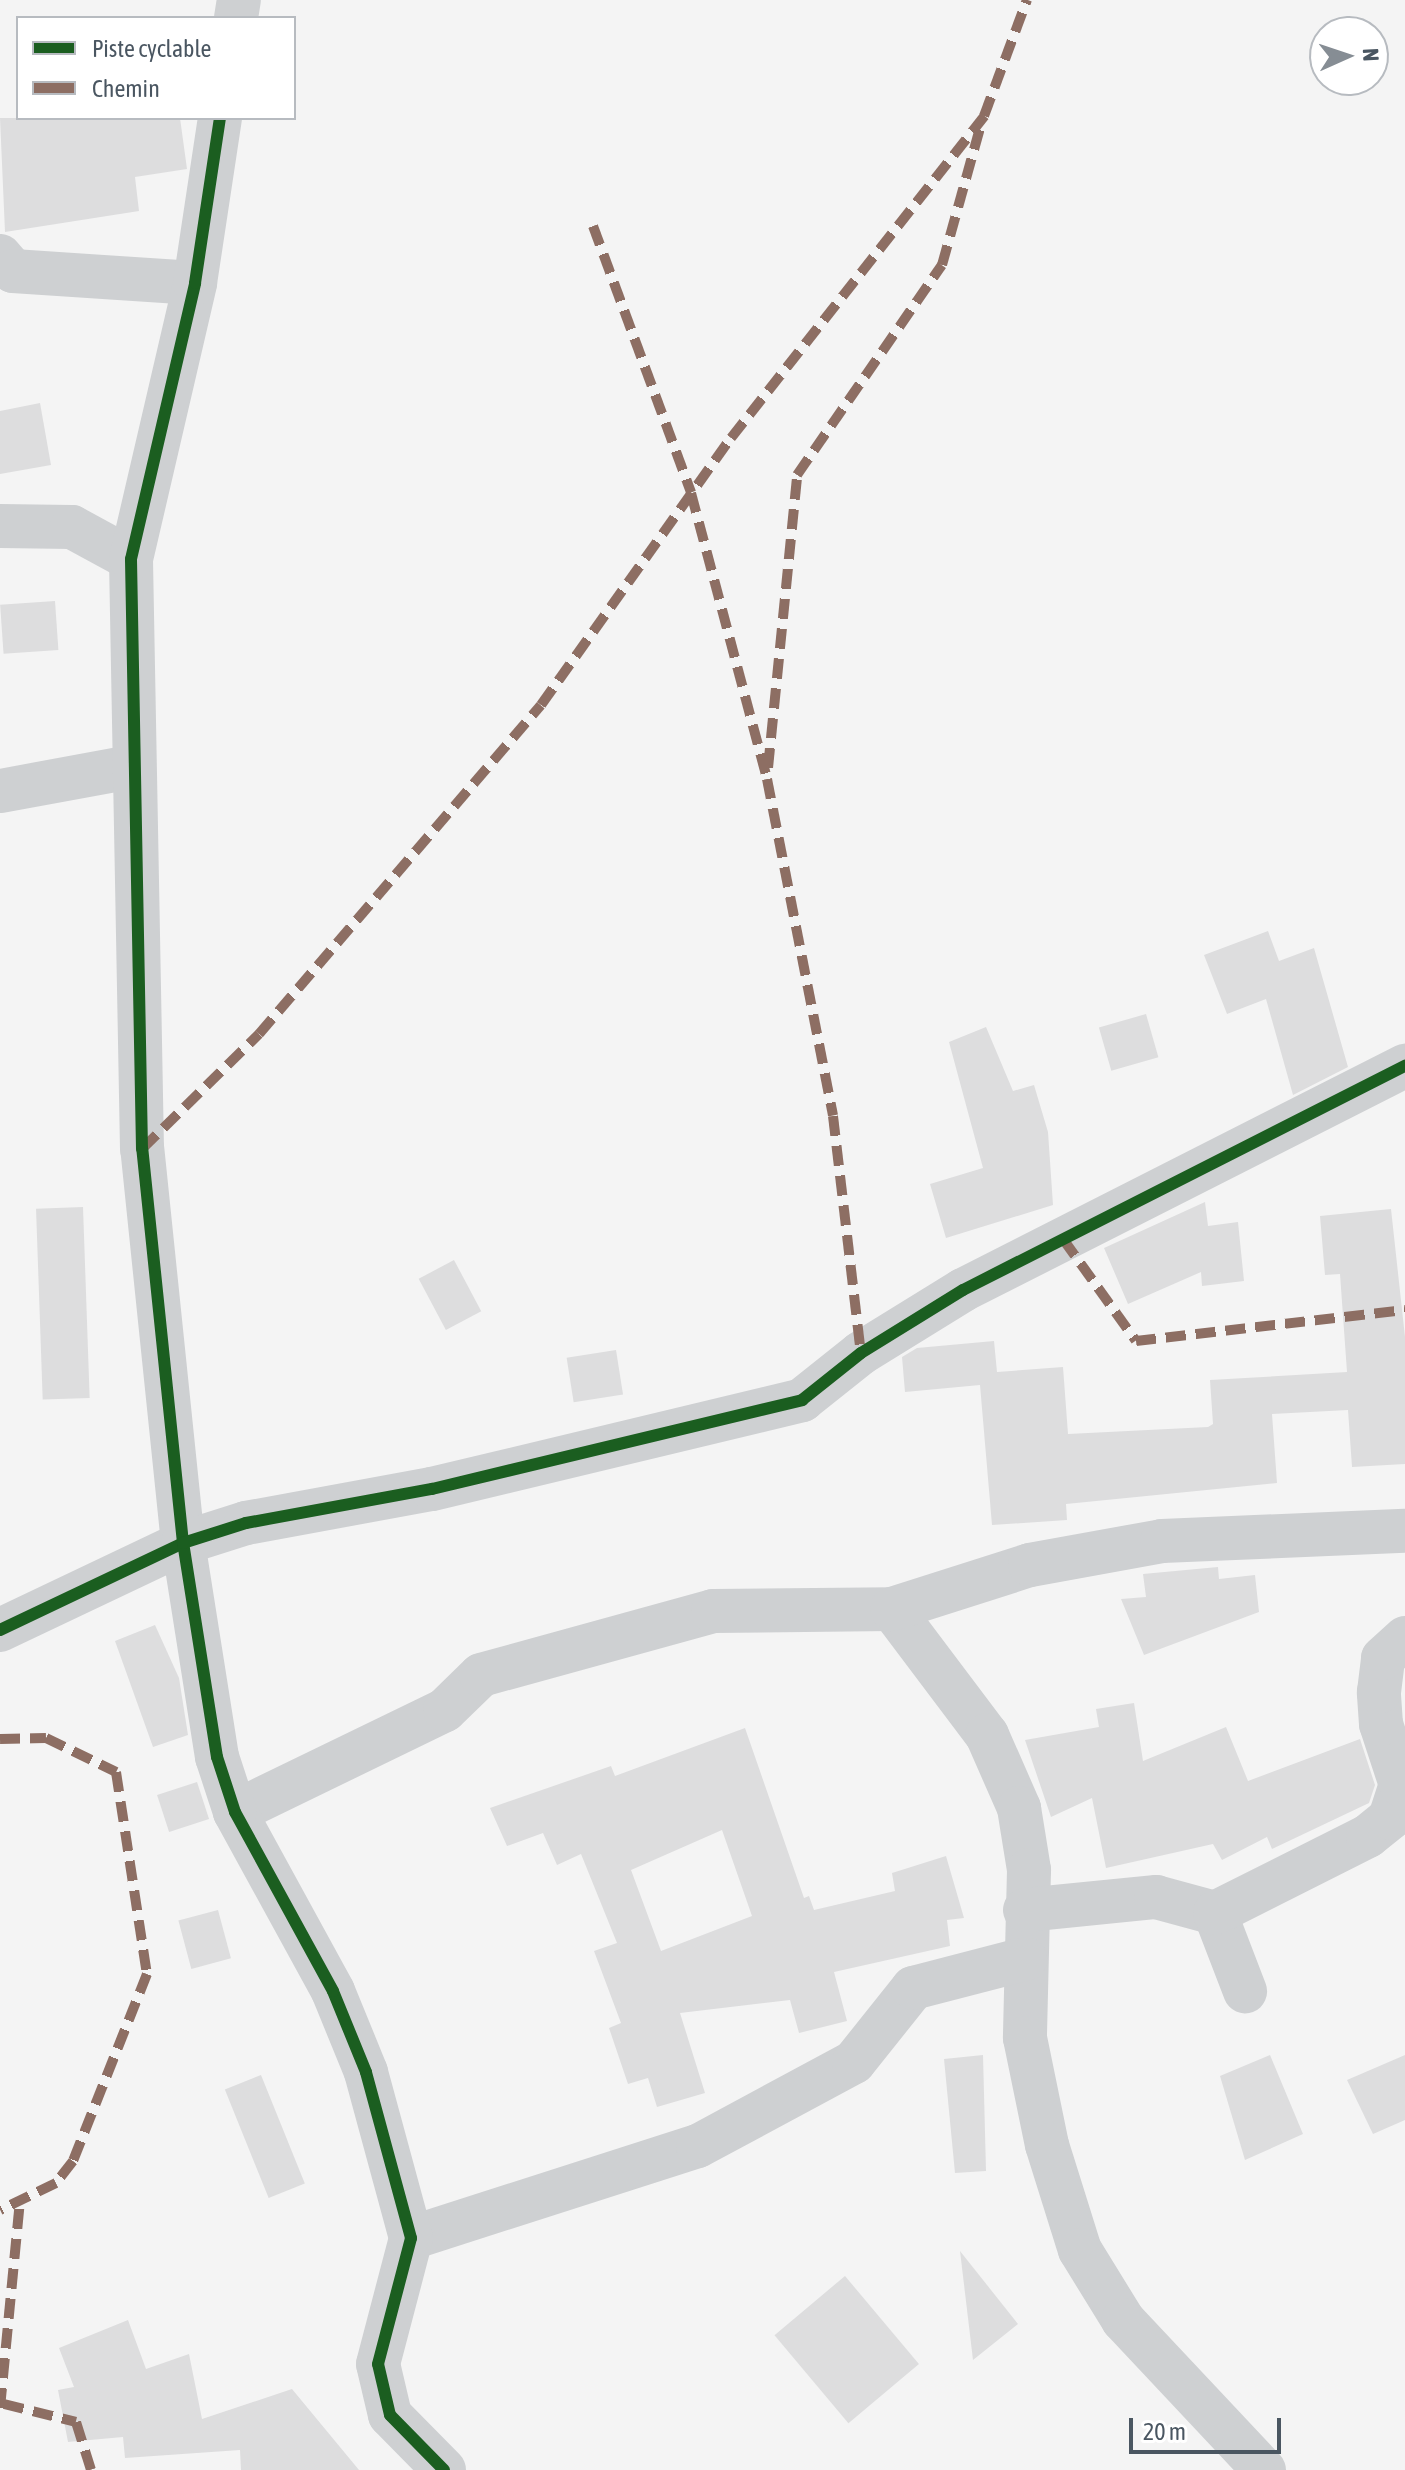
<!DOCTYPE html>
<style>
body{margin:0}
#map{position:relative;width:1405px;height:2470px;overflow:hidden;background:#f4f4f4;font-family:"Asap Condensed",sans-serif}
div>[style]{position:absolute}
.building>*{inset:0;background:#ddddde;transform-origin:0 0}
.minor>*{height:44px;margin:-22px;padding:0 22px;transform-origin:22px;border-radius:22px;background:#ced0d2}
.quiet>*{height:10px;margin-top:-5px;transform-origin:0;background:repeating-linear-gradient(90deg,#8d6e63 0 20px,transparent 0 30px)}
.cycleway>*{height:12px;margin:-6px;padding:0 6px;transform-origin:6px;border-radius:6px;background:#1b5e20}
span{translate:-50% -50%;white-space:nowrap;text-align:center;line-height:1.15;-webkit-text-stroke:6px #fff;paint-order:stroke}
.legend{position:absolute;left:16px;top:16px;width:280px;height:104px;box-sizing:border-box;background:#fff;border:2px solid #b7bbc0;margin:0;padding:10px 14px;list-style:none;font-size:24px;color:#4a5661}
.legend li{display:flex;align-items:center;gap:16px;height:40px}
.legend b{width:40px;border:2px solid #b7bbc0}
.north{position:absolute;left:1309px;top:16px;width:80px;height:80px;box-sizing:border-box;background:#fff;border:2px solid #b7bbc0;border-radius:50%;rotate:87deg;font-size:22px;font-weight:700;line-height:32px;text-align:center;color:#4a5661}
.north::after{content:'';display:block;margin:auto;width:28px;height:36px;background:#868d94;clip-path:polygon(50% 0,100% 100%,50% 72%,0 100%)}
.scale{position:absolute;left:1129px;top:2418px;width:152px;height:36px;box-sizing:border-box;border:4px solid #4a5661;border-top:0;padding-left:10px;font-size:24px;line-height:28px;white-space:nowrap;color:#4a5661;-webkit-text-stroke:6px #fff;paint-order:stroke}
</style>
<div id="map">
<div class="building">
<div style="clip-path:polygon(0 118px,180px 118px,187px 169px,135px 177px,139px 211px,5px 232px)"></div>
<div style="clip-path:polygon(40px 403px,51px 465px,0 474px,0 411px)"></div>
<div style="left:55px;top:601px;width:49px;height:55px;rotate:86deg"></div>
<div style="clip-path:polygon(1268px 931px,1279px 961px,1314px 948px,1348px 1067px,1293px 1095px,1266px 999px,1227px 1014px,1204px 955px)"></div>
<div style="left:1146px;top:1014px;width:45px;height:49px;rotate:74deg"></div>
<div style="clip-path:polygon(986px 1027px,1013px 1091px,1034px 1085px,1048px 1132px,1053px 1205px,946px 1238px,930px 1184px,983px 1168px,949px 1042px)"></div>
<div style="clip-path:polygon(1205px 1202px,1208px 1226px,1238px 1222px,1244px 1281px,1202px 1286px,1201px 1272px,1128px 1304px,1104px 1248px)"></div>
<div style="left:83px;top:1207px;width:191px;height:47px;rotate:88deg"></div>
<div style="clip-path:polygon(1391px 1209px,1405px 1337px,1405px 1464px,1352px 1467px,1348px 1410px,1272px 1414px,1277px 1483px,1066px 1504px,1067px 1520px,992px 1525px,980px 1385px,905px 1392px,902px 1357px,917px 1348px,994px 1341px,997px 1372px,1063px 1367px,1068px 1434px,1208px 1427px,1213px 1424px,1210px 1380px,1347px 1372px,1340px 1274px,1325px 1275px,1320px 1216px)"></div>
<div style="left:454px;top:1260px;width:58px;height:40px;rotate:62deg"></div>
<div style="left:616px;top:1350px;width:45px;height:50px;rotate:81deg"></div>
<div style="clip-path:polygon(1218px 1567px,1219px 1579px,1255px 1575px,1259px 1612px,1144px 1655px,1121px 1599px,1146px 1597px,1143px 1574px)"></div>
<div style="clip-path:polygon(155px 1625px,179px 1678px,188px 1735px,153px 1747px,115px 1641px)"></div>
<div style="clip-path:polygon(1134px 1703px,1143px 1761px,1226px 1727px,1248px 1781px,1360px 1739px,1375px 1785px,1369px 1803px,1272px 1849px,1267px 1837px,1222px 1860px,1213px 1844px,1106px 1868px,1092px 1798px,1051px 1817px,1025px 1740px,1099px 1727px,1096px 1709px)"></div>
<div style="clip-path:polygon(evenodd,745px 1728px,804px 1898px,809px 1896px,814px 1910px,895px 1891px,892px 1873px,946px 1856px,964px 1918px,947px 1920px,950px 1946px,834px 1972px,847px 2021px,799px 2033px,790px 2000px,680px 2013px,705px 2093px,657px 2107px,648px 2078px,628px 2084px,609px 2028px,621px 2023px,594px 1951px,617px 1943px,581px 1854px,557px 1865px,543px 1833px,507px 1846px,490px 1808px,611px 1766px,615px 1776px,745px 1728px,722px 1830px,752px 1916px,661px 1951px,631px 1870px,722px 1830px)"></div>
<div style="left:197px;top:1782px;width:39px;height:42px;rotate:72deg"></div>
<div style="left:218px;top:1910px;width:50px;height:41px;rotate:75deg"></div>
<div style="clip-path:polygon(983px 2055px,986px 2171px,955px 2173px,944px 2059px)"></div>
<div style="clip-path:polygon(1270px 2055px,1303px 2134px,1245px 2160px,1220px 2076px)"></div>
<div style="clip-path:polygon(1405px 2055px,1405px 2120px,1373px 2134px,1347px 2080px)"></div>
<div style="left:261px;top:2075px;width:117px;height:39px;rotate:68deg"></div>
<div style="clip-path:polygon(960px 2251px,1018px 2324px,973px 2360px)"></div>
<div style="left:845px;top:2276px;width:115px;height:92px;rotate:50deg"></div>
<div style="clip-path:polygon(128px 2320px,146px 2369px,189px 2354px,202px 2419px,292px 2389px,359px 2470px,241px 2470px,240px 2450px,125px 2458px,123px 2437px,68px 2442px,58px 2390px,74px 2387px,59px 2348px)"></div>
</div>
<div class="minor">
<div style="left:236px;top:18px;width:18px;rotate:-81deg"></div>
<div style="left:0;top:256px;width:20px;rotate:49deg"></div>
<div style="left:13px;top:271px;width:182px;rotate:3.8deg"></div>
<div style="left:0;top:526px;width:72px;rotate:0.8deg"></div>
<div style="left:72px;top:527px;width:67px;rotate:28.5deg"></div>
<div style="left:0;top:791px;width:133px;rotate:-10.4deg"></div>
<div style="left:892px;top:1609px;width:158px;rotate:53deg"></div>
<div style="left:987px;top:1735px;width:80px;rotate:66.3deg"></div>
<div style="left:1019px;top:1808px;width:63px;rotate:80.8deg"></div>
<div style="left:1029px;top:1870px;width:168px;rotate:91.4deg"></div>
<div style="left:1025px;top:2038px;width:109px;rotate:78.4deg"></div>
<div style="left:1047px;top:2145px;width:110px;rotate:72.6deg"></div>
<div style="left:1080px;top:2250px;width:82px;rotate:58.4deg"></div>
<div style="left:1123px;top:2320px;width:206px;rotate:46.8deg"></div>
<div style="left:0;top:1630px;width:203px;rotate:-25.4deg"></div>
<div style="left:183px;top:1543px;width:396px;rotate:-95.9deg"></div>
<div style="left:142px;top:1149px;width:590px;rotate:-91.07deg"></div>
<div style="left:131px;top:559px;width:283px;rotate:-76.9deg"></div>
<div style="left:195px;top:283px;width:167px;rotate:-81.4deg"></div>
<div style="left:235px;top:1812px;width:233px;rotate:-25.9deg"></div>
<div style="left:445px;top:1710px;width:50px;rotate:-44.2deg"></div>
<div style="left:481px;top:1675px;width:241px;rotate:-15.4deg"></div>
<div style="left:713px;top:1611px;width:179px;rotate:-0.6deg"></div>
<div style="left:892px;top:1609px;width:145px;rotate:-17.7deg"></div>
<div style="left:1030px;top:1565px;width:134px;rotate:-10.3deg"></div>
<div style="left:1162px;top:1541px;width:243px;rotate:-2.4deg"></div>
<div style="left:1025px;top:1910px;width:132px;rotate:-5.7deg"></div>
<div style="left:1156px;top:1897px;width:61px;rotate:15.2deg"></div>
<div style="left:1215px;top:1913px;width:84px;rotate:69deg"></div>
<div style="left:1215px;top:1913px;width:171px;rotate:-26.7deg"></div>
<div style="left:1368px;top:1836px;width:28px;rotate:-39deg"></div>
<div style="left:1390px;top:1818px;width:35px;rotate:-72deg"></div>
<div style="left:1401px;top:1785px;width:64px;rotate:-108.2deg"></div>
<div style="left:1381px;top:1724px;width:32px;rotate:-94deg"></div>
<div style="left:1379px;top:1692px;width:34px;rotate:-83deg"></div>
<div style="left:1383px;top:1658px;width:30px;rotate:-42deg"></div>
<div style="left:411px;top:2238px;width:301px;rotate:-17.8deg"></div>
<div style="left:698px;top:2146px;width:177px;rotate:-28.3deg"></div>
<div style="left:854px;top:2062px;width:95px;rotate:-51.4deg"></div>
<div style="left:913px;top:1988px;width:116px;rotate:-14.5deg"></div>
<div style="left:444px;top:2470px;width:77px;rotate:-134.5deg"></div>
<div style="left:390px;top:2415px;width:52px;rotate:-103.2deg"></div>
<div style="left:378px;top:2364px;width:130px;rotate:-75.3deg"></div>
<div style="left:411px;top:2238px;width:172px;rotate:-105.2deg"></div>
<div style="left:366px;top:2072px;width:87px;rotate:-112.2deg"></div>
<div style="left:333px;top:1991px;width:204px;rotate:-118.7deg"></div>
<div style="left:235px;top:1812px;width:58px;rotate:-108.1deg"></div>
<div style="left:217px;top:1757px;width:217px;rotate:-99deg"></div>
<div style="left:183px;top:1543px;width:66px;rotate:-17.6deg"></div>
<div style="left:246px;top:1523px;width:189px;rotate:-10.4deg"></div>
<div style="left:432px;top:1489px;width:381px;rotate:-13.5deg"></div>
<div style="left:802px;top:1400px;width:75px;rotate:-38.5deg"></div>
<div style="left:861px;top:1353px;width:120px;rotate:-31.7deg"></div>
<div style="left:963px;top:1290px;width:496px;rotate:-26.9deg"></div>
</div>
<div class="quiet">
<div style="left:593px;top:226px;width:284px;rotate:69.8deg"></div>
<div style="left:691px;top:493px;width:296px;rotate:75.1deg"></div>
<div style="left:767px;top:779px;width:343px;rotate:78.9deg"></div>
<div style="left:833px;top:1116px;width:239px;rotate:83.3deg"></div>
<div style="left:768px;top:768px;width:294px;rotate:-84.3deg"></div>
<div style="left:797px;top:475px;width:255px;rotate:-55.4deg"></div>
<div style="left:942px;top:265px;width:146px;rotate:-74.5deg"></div>
<div style="left:142px;top:1149px;width:164px;rotate:-44.5deg"></div>
<div style="left:259px;top:1034px;width:433px;rotate:-49.4deg"></div>
<div style="left:541px;top:705px;width:328px;rotate:-54.6deg"></div>
<div style="left:731px;top:438px;width:410px;rotate:-51.8deg"></div>
<div style="left:984px;top:116px;width:124px;rotate:-69.7deg"></div>
<div style="left:1063px;top:1239px;width:125px;rotate:54.4deg"></div>
<div style="left:1136px;top:1341px;width:271px;rotate:-6.6deg"></div>
<div style="left:0;top:1739px;width:46px;rotate:-1.2deg"></div>
<div style="left:46px;top:1738px;width:78px;rotate:25.9deg"></div>
<div style="left:116px;top:1772px;width:204px;rotate:81.3deg"></div>
<div style="left:147px;top:1974px;width:201px;rotate:111.6deg"></div>
<div style="left:73px;top:2161px;width:28px;rotate:128deg"></div>
<div style="left:56px;top:2183px;width:62px;rotate:154.3deg"></div>
<div style="left:4px;top:2404px;width:74px;rotate:14deg"></div>
<div style="left:76px;top:2422px;width:50px;rotate:72.6deg"></div>
<div style="left:0;top:2408px;width:209px;rotate:-84.5deg"></div>
</div>
<div class="cycleway">
<div style="left:0;top:1630px;width:203px;rotate:-25.4deg"></div>
<div style="left:183px;top:1543px;width:396px;rotate:-95.9deg"></div>
<div style="left:142px;top:1149px;width:590px;rotate:-91.07deg"></div>
<div style="left:131px;top:559px;width:283px;rotate:-76.9deg"></div>
<div style="left:195px;top:283px;width:167px;rotate:-81.4deg"></div>
<div style="left:444px;top:2470px;width:77px;rotate:-134.5deg"></div>
<div style="left:390px;top:2415px;width:52px;rotate:-103.2deg"></div>
<div style="left:378px;top:2364px;width:130px;rotate:-75.3deg"></div>
<div style="left:411px;top:2238px;width:172px;rotate:-105.2deg"></div>
<div style="left:366px;top:2072px;width:87px;rotate:-112.2deg"></div>
<div style="left:333px;top:1991px;width:204px;rotate:-118.7deg"></div>
<div style="left:235px;top:1812px;width:58px;rotate:-108.1deg"></div>
<div style="left:217px;top:1757px;width:217px;rotate:-99deg"></div>
<div style="left:183px;top:1543px;width:66px;rotate:-17.6deg"></div>
<div style="left:246px;top:1523px;width:189px;rotate:-10.4deg"></div>
<div style="left:432px;top:1489px;width:381px;rotate:-13.5deg"></div>
<div style="left:802px;top:1400px;width:75px;rotate:-38.5deg"></div>
<div style="left:861px;top:1353px;width:120px;rotate:-31.7deg"></div>
<div style="left:963px;top:1290px;width:496px;rotate:-26.9deg"></div>
</div>
<ul class="legend">
<li><b style="height:10px;background:#1b5e20"></b>Piste cyclable</li>
<li><b style="height:10px;background:#8d6e63"></b>Chemin</li>
</ul>
<div class="north">N</div>
<div class="scale">20 m</div>
</div>
